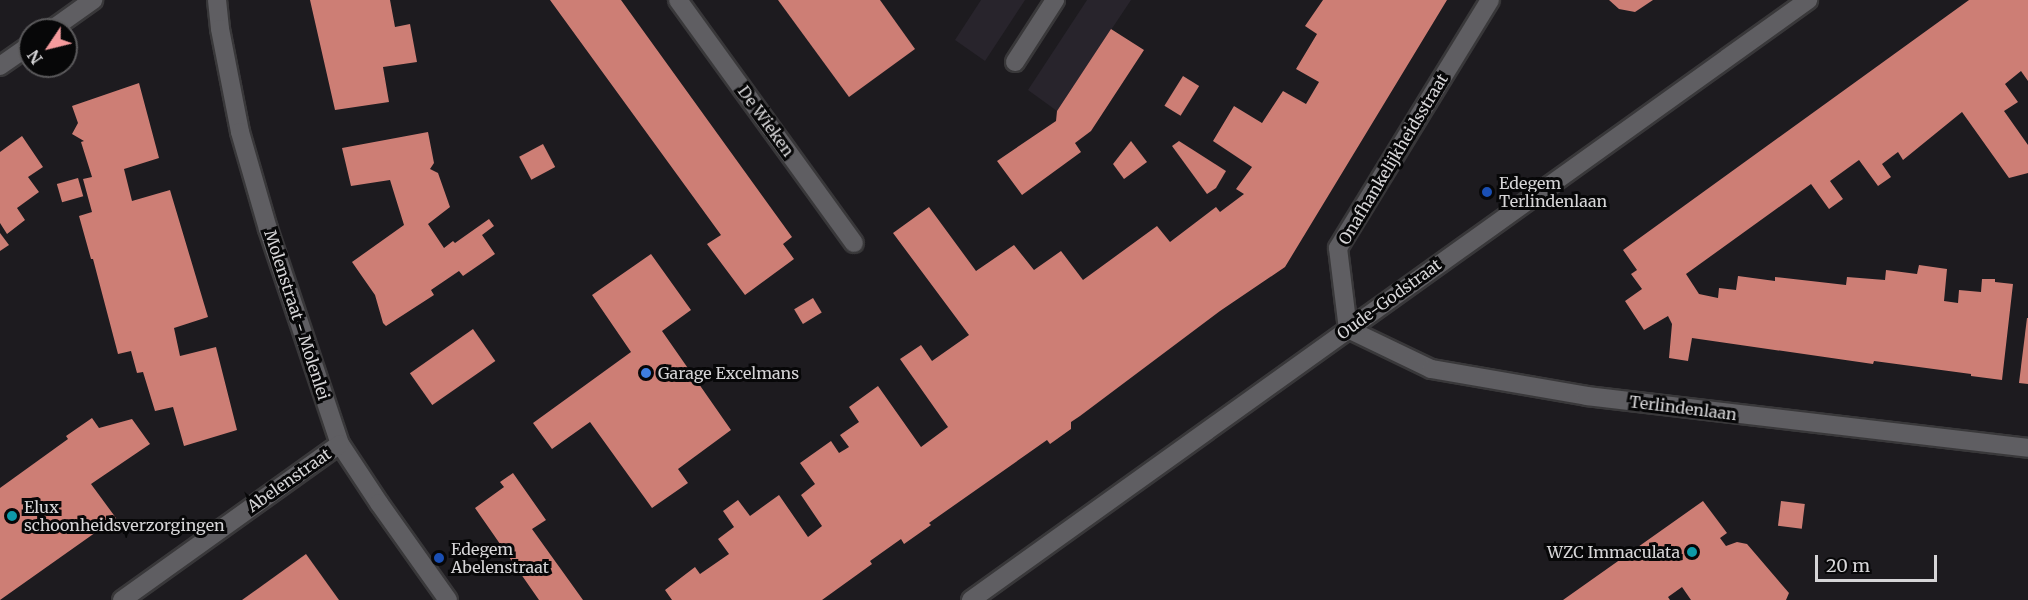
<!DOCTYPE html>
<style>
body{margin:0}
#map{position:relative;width:2028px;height:600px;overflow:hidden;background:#1d1b1f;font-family:Merriweather,serif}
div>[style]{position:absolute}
.built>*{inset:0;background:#28242c}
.building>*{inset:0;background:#cd7e75;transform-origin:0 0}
.roads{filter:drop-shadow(2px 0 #39383a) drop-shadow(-2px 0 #39383a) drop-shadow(0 2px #39383a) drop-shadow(0 -2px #39383a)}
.street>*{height:18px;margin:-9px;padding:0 9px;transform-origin:9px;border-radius:9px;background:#5f5e62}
.secondary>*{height:18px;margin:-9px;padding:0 9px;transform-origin:9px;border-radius:9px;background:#5f5e62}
.dots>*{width:16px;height:16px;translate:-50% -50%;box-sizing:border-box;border:3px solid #070708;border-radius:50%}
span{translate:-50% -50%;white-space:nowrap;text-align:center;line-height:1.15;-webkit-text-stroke:6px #070708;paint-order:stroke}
.street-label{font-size:16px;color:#d6d5d7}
.poi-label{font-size:16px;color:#d6d5d7}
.left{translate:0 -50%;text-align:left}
.right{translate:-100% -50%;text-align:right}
.north{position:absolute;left:18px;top:18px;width:60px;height:60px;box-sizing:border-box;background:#070708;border:2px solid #5a595b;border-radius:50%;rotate:235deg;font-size:16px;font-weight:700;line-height:24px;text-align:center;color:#d6d5d7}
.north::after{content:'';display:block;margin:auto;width:21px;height:27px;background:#f59b9d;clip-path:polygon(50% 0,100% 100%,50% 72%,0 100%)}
.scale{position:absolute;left:1815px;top:555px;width:122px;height:27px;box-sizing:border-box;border:3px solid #d6d5d7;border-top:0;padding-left:8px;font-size:18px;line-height:21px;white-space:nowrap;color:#d6d5d7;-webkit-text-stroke:4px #070708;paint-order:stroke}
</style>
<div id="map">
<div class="built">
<div style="clip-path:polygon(981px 0,1025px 0,985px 61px,955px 40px)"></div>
<div style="clip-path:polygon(1087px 0,1131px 0,1057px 111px,1028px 90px)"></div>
</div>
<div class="building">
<div style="clip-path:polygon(310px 0,390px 0,395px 27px,410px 24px,417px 62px,383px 67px,389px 102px,335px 110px)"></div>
<div style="clip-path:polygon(550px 0,621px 0,792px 237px,783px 244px,794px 259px,745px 295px,707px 244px,721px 235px)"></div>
<div style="clip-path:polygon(778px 0,880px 0,915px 49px,849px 97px)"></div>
<div style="clip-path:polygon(1323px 0,1447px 0,1285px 267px,1220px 311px,1080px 416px,1071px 422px,1071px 429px,1050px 444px,1047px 440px,929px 523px,931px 525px,904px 544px,901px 539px,870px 561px,872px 564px,822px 600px,672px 600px,665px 590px,695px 567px,700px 574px,729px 554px,718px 539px,734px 527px,723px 511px,738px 500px,750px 516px,779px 495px,808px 537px,822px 526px,801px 495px,815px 484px,800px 463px,831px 441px,839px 453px,849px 447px,840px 435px,859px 422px,849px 407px,878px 386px,921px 447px,948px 427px,900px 359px,921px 345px,932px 361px,969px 335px,893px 233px,929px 207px,976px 271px,1014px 245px,1034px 270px,1061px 251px,1083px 280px,1157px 226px,1170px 242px,1216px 207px,1220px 212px,1244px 194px,1236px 189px,1252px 167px,1213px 141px,1234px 106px,1262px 123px,1283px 91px,1306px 104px,1319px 82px,1296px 69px,1317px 34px,1305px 26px)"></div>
<div style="clip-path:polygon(1609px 0,1653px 0,1635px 12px,1619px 9px)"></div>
<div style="clip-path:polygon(1969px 0,2028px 0,2028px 81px,2021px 71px,2005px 84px,2018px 102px,2004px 111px,2028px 145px,2028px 173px,2009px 178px,1962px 112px,1903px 160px,1898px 152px,1882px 164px,1891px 177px,1878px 186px,1859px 160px,1830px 181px,1843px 199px,1829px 209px,1811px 184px,1686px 274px,1699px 294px,1718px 298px,1719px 288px,1736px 290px,1738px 276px,1775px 281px,1775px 277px,1846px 285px,1847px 277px,1885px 280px,1886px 270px,1917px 274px,1919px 265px,1947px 269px,1944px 301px,1958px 303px,1959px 290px,1981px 292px,1982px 279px,1995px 279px,1995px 282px,2013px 284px,2002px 380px,1971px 376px,1971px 374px,1874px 361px,1873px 364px,1692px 338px,1688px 361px,1669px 358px,1672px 324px,1668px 316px,1644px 330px,1625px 301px,1642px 289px,1631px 274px,1637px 270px,1623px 250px)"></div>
<div style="clip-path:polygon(1111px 29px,1144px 50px,1091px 131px,1075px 143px,1081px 152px,1022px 195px,997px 161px,1056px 121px,1057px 111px)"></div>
<div style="left:1183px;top:76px;width:19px;height:35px;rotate:32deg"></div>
<div style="clip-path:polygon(139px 83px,159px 158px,124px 169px,132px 201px,170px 190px,208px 317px,174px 328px,180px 356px,216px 347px,237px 430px,184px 446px,173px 407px,155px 411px,143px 372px,137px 373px,131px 351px,118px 354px,93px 259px,91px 259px,79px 216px,92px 212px,83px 179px,92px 177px,81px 142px,84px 141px,72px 134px,78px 123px,72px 106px)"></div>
<div style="clip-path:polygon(428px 132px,434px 163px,430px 169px,438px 173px,450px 207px,428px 224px,444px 248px,453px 241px,455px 243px,489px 219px,494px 226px,482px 235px,495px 254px,463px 276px,459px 271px,431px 290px,434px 295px,386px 326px,383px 323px,375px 295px,352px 262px,404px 225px,390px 180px,351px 186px,342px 148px)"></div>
<div style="clip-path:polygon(22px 136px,43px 167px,28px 177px,39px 192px,17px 208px,25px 220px,7px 234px,0 223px,0 152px)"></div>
<div style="clip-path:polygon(1131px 141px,1147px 162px,1124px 179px,1113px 164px)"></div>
<div style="clip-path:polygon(1179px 141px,1226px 171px,1216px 188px,1207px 194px,1172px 146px)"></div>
<div style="left:543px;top:144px;width:26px;height:27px;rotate:62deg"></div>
<div style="left:78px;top:178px;width:19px;height:22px;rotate:74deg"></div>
<div style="clip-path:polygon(0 233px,9px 245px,0 251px)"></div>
<div style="clip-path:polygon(651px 254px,691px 310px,662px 331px,731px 430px,678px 469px,688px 483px,652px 508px,590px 422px,552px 449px,533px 423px,631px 352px,592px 295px)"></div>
<div style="left:813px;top:298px;width:17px;height:22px;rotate:59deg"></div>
<div style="clip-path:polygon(2027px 318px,2028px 318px,2028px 384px,2019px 383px)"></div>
<div style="left:473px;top:329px;width:39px;height:77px;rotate:55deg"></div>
<div style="clip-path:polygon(92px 418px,99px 428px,132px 419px,150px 444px,91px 484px,116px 518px,0 600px,0 488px,68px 439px,66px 436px)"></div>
<div style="clip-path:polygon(513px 473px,546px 520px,532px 529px,583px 600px,539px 600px,475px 508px,504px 487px,500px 482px)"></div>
<div style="clip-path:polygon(1703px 501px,1727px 533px,1720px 538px,1726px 546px,1737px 542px,1747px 544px,1789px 593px,1786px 600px,1691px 600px,1682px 587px,1668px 597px,1670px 600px,1563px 600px)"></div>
<div style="left:1781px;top:501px;width:24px;height:25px;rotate:7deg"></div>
<div style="clip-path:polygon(306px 554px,339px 600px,242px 600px)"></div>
</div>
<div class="roads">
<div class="street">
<div style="left:217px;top:0;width:29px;rotate:84deg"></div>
<div style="left:220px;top:29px;width:105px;rotate:79deg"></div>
<div style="left:240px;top:132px;width:101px;rotate:73.9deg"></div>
<div style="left:268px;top:229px;width:227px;rotate:71.5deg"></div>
<div style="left:340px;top:444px;width:71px;rotate:56.5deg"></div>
<div style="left:379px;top:503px;width:119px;rotate:54.6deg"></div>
<div style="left:678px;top:0;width:300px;rotate:54.1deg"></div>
<div style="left:1490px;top:0;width:291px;rotate:121.5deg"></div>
<div style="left:1338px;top:248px;width:82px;rotate:83deg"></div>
<div style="left:1348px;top:329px;width:92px;rotate:25.7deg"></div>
<div style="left:1431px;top:369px;width:158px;rotate:9.8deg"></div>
<div style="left:1587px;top:396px;width:444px;rotate:6.7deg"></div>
<div style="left:51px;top:30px;width:52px;rotate:-35.5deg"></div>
<div style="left:1015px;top:62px;width:74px;rotate:-57.2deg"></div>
<div style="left:0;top:66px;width:37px;rotate:-35deg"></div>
<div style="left:122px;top:600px;width:268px;rotate:-35.6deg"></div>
</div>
<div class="secondary">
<div style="left:971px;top:600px;width:1030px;rotate:-35.63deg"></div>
</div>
</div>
<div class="dots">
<div style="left:1487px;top:192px;background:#1a4fb4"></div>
<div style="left:646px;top:373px;background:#3f7fe0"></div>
<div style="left:12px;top:516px;background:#0f9aa8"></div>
<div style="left:1692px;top:552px;background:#0f9aa8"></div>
<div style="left:439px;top:558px;background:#1a4fb4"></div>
</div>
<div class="street-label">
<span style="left:766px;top:121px;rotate:54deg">De Wieken</span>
<span style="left:1393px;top:159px;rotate:-59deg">Onafhankelijkheidsstraat</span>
<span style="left:1389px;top:299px;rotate:-36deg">Oude-Godstraat</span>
<span style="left:297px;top:315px;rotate:72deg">Molenstraat - Molenlei</span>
<span style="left:1683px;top:408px;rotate:7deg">Terlindenlaan</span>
<span style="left:289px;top:480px;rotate:-35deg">Abelenstraat</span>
</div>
<div class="poi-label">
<span class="left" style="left:1499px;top:192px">Edegem<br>Terlindenlaan</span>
<span class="left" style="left:658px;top:373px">Garage Excelmans</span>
<span class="left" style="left:24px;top:516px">Elux<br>schoonheidsverzorgingen</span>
<span class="left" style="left:451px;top:558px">Edegem<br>Abelenstraat</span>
<span class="right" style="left:1680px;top:552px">WZC Immaculata</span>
</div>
<div class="north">N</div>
<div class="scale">20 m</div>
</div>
